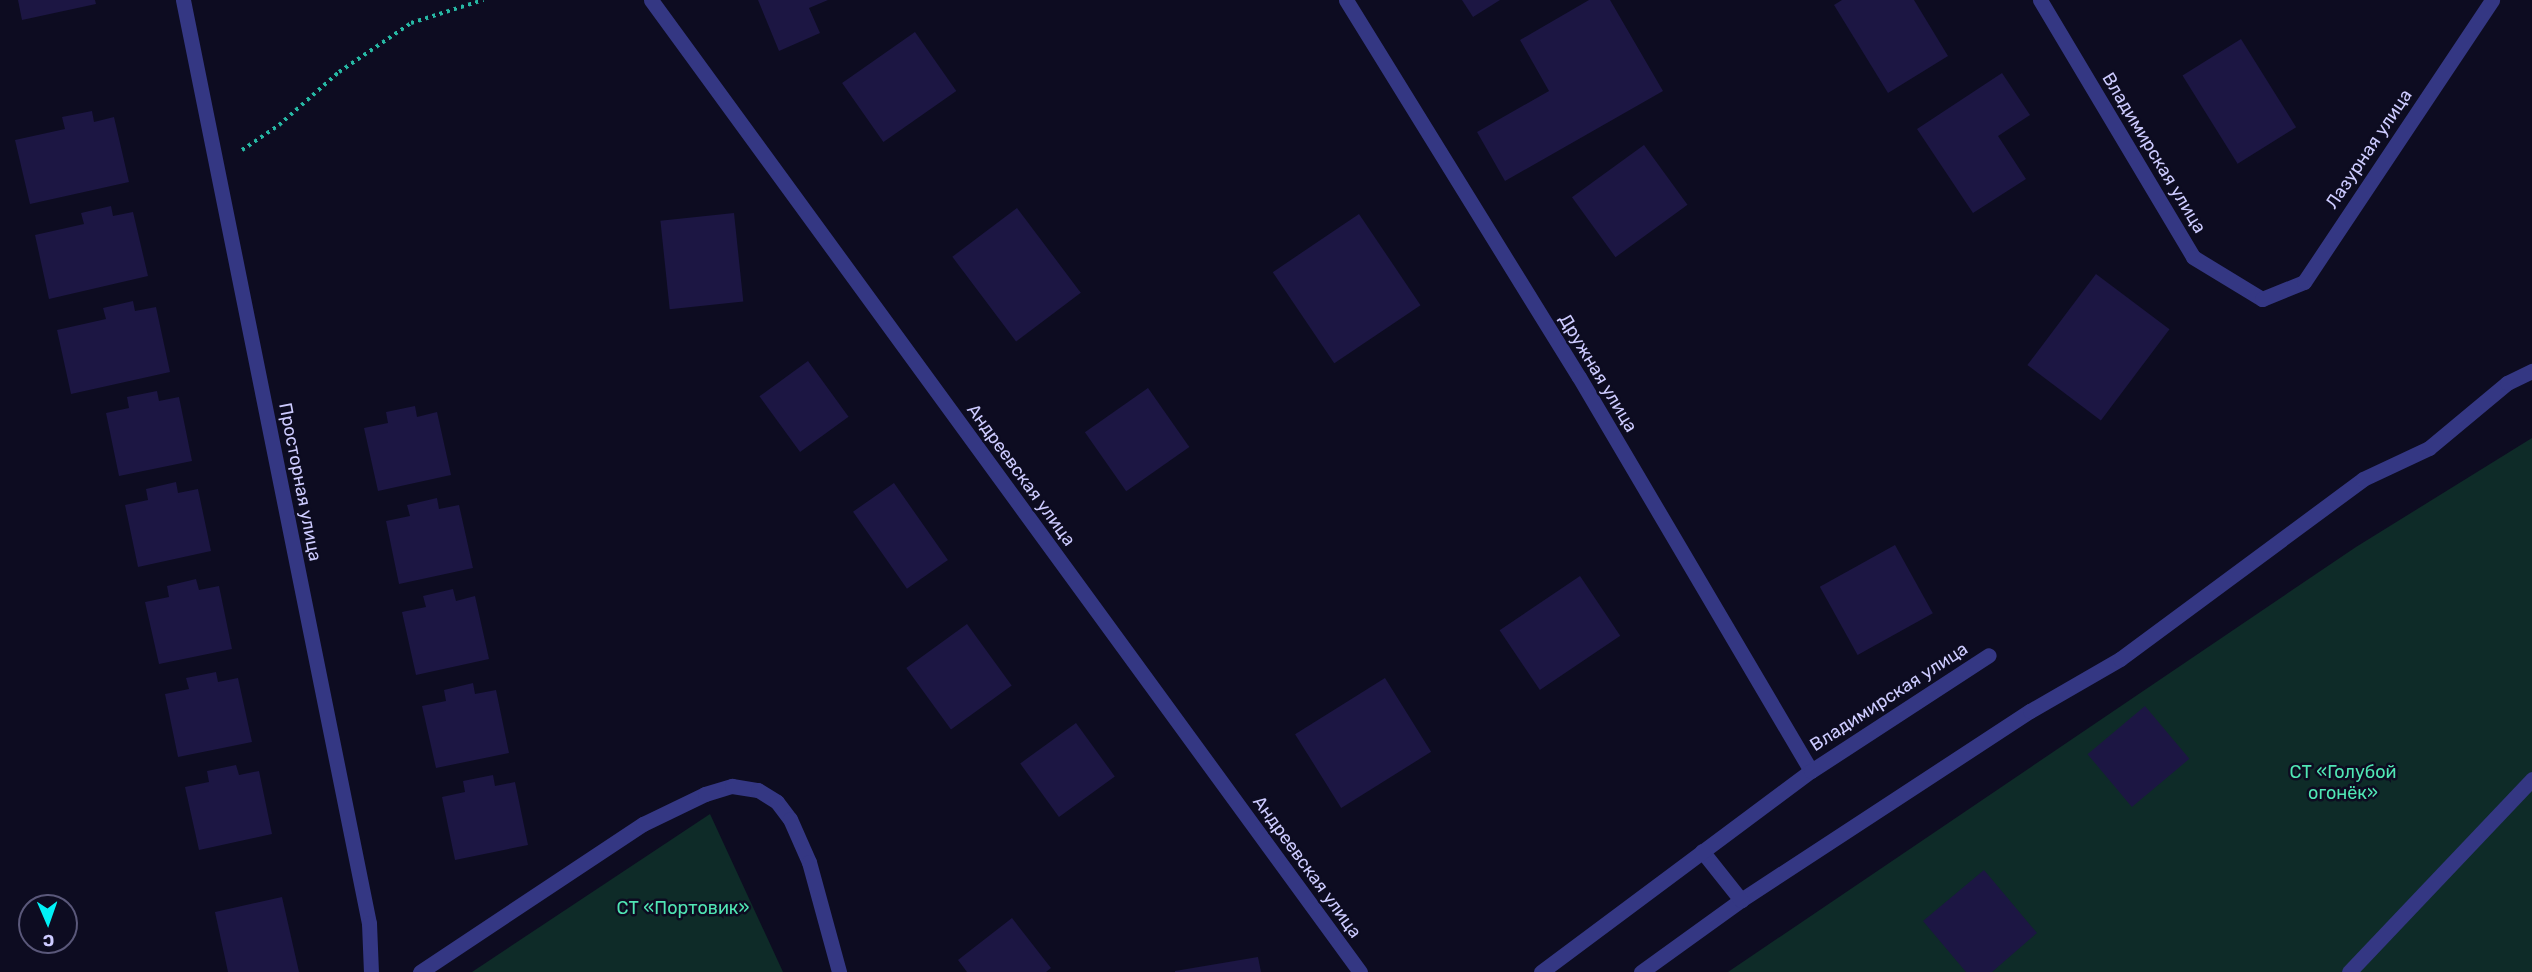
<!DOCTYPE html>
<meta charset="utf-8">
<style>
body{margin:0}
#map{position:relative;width:2532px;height:972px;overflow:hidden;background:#0d0c21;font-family:Rubik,sans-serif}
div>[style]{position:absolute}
.green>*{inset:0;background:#0e2b28}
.building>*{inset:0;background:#1c1643;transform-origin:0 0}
.path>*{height:4px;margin-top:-2px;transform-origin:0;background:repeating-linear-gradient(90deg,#26b8a4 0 3px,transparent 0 7.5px)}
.service>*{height:15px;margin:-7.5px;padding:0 7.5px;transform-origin:7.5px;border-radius:7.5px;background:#343783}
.minor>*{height:15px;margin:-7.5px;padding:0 7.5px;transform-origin:7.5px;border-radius:7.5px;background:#343783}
span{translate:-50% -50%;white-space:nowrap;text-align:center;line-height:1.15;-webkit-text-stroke:5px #0d0c21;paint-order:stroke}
.street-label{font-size:18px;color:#cdcbff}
.park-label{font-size:18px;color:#50e6b4}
.north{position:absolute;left:18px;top:894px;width:60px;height:60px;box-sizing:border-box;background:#0d0c21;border:2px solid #5a587a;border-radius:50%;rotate:178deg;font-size:16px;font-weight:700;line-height:24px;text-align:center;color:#cdcbff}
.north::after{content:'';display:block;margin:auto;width:21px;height:27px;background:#00f1f6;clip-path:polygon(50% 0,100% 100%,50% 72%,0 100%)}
</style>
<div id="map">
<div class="green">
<div style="clip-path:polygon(2532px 438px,2532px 972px,1728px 972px,2356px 547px)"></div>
<div style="clip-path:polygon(710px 814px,783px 972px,472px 972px)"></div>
</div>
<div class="building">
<div style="clip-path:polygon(18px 0,95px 0,96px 4px,22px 20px)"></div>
<div style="clip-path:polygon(758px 0,828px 0,809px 8px,820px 33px,779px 51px)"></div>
<div style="clip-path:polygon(1462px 0,1500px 0,1473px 17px)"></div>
<div style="clip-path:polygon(1589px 0,1610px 0,1663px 91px,1505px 181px,1477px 132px,1549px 91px,1520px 40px)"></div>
<div style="clip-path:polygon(1842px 0,1914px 0,1948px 56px,1888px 93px,1834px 5px)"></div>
<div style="left:915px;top:32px;width:72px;height:89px;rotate:55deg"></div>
<div style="left:2241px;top:39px;width:104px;height:69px;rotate:58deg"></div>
<div style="clip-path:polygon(2002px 73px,2030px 115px,1998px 136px,2026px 179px,1973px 213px,1917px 129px)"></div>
<div style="clip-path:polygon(92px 111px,94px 122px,114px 117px,129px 182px,30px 204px,15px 140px,65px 129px,62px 117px)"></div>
<div style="left:1644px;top:145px;width:74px;height:89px;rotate:54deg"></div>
<div style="clip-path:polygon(111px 206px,113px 216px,133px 212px,148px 276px,49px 299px,35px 235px,84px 224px,81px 213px)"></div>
<div style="left:1017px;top:208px;width:106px;height:81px;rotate:53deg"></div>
<div style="left:734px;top:213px;width:89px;height:74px;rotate:84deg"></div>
<div style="left:1359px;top:214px;width:110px;height:104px;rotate:56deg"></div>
<div style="left:2096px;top:274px;width:92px;height:114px;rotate:37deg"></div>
<div style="clip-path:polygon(133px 301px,135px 311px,156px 307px,170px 372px,71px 394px,57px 330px,106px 319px,103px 308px)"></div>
<div style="left:808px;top:361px;width:69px;height:60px;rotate:54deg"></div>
<div style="left:1148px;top:388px;width:72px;height:77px;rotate:55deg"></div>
<div style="clip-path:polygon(157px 391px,159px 401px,179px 397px,192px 461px,119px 476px,106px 413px,129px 408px,127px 397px)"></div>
<div style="clip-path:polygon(415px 406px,417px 417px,437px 412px,451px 475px,378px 491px,364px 428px,388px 423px,386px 412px)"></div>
<div style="clip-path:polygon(176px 482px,178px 493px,198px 489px,211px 551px,138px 567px,125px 505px,148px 500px,146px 489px)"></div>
<div style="left:894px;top:483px;width:94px;height:50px;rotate:55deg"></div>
<div style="clip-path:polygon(437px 498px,439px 509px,459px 505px,473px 568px,399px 584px,386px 521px,410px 516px,407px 505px)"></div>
<div style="left:1895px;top:545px;width:78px;height:86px;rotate:61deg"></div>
<div style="left:1580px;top:576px;width:72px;height:97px;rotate:56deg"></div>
<div style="clip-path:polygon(196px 579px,199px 590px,219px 586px,232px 649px,159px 664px,145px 602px,169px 597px,167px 586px)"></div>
<div style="clip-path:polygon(453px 589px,456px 601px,475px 596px,489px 659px,416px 675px,402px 612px,426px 607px,423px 596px)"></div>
<div style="left:967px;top:624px;width:76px;height:75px;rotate:54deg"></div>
<div style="clip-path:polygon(216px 672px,218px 682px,238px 678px,252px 742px,178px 757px,165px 694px,189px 689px,186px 678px)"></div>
<div style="left:1385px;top:678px;width:87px;height:106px;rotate:58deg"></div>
<div style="clip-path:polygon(473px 683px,475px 694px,496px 690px,509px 753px,436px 768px,422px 706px,446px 701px,444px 690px)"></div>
<div style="left:2145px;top:706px;width:69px;height:75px;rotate:50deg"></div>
<div style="left:1076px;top:723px;width:66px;height:69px;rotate:54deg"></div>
<div style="clip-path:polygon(236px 765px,239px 775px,259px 771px,272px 834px,199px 850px,185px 787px,209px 782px,207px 771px)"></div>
<div style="clip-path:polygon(493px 775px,495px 786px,515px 782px,528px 845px,455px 860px,442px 797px,465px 792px,463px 781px)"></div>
<div style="clip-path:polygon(1984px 870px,2037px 933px,1992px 972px,1966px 972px,1923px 921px)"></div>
<div style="clip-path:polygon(282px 897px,299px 972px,228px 972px,215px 912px)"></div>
<div style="clip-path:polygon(1012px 918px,1051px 968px,1046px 972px,967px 972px,958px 960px)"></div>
<div style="clip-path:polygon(1258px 957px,1261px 972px,1175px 972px,1175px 971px)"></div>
</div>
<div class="path">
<div style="left:242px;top:150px;width:45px;rotate:-34deg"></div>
<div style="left:279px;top:125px;width:80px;rotate:-41.5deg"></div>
<div style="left:339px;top:72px;width:87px;rotate:-34.2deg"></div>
<div style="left:411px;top:23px;width:76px;rotate:-17.7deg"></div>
</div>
<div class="service">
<div style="left:420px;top:972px;width:268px;rotate:-33.6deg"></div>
<div style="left:643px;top:824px;width:69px;rotate:-25.8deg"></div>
<div style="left:705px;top:794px;width:28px;rotate:-17deg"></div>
<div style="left:732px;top:786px;width:26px;rotate:9deg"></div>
<div style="left:758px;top:790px;width:22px;rotate:32deg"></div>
<div style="left:777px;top:802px;width:21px;rotate:53deg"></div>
<div style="left:790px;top:819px;width:47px;rotate:66.2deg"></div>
<div style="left:809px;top:862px;width:114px;rotate:74.7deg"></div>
<div style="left:1641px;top:972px;width:123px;rotate:-35.8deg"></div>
<div style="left:1741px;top:900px;width:345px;rotate:-33.2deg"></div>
<div style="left:2030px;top:711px;width:104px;rotate:-30deg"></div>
<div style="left:2120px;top:659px;width:302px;rotate:-36.5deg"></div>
<div style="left:2363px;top:479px;width:73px;rotate:-25.2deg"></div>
<div style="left:2429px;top:448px;width:102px;rotate:-39.8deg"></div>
<div style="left:2507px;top:383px;width:28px;rotate:-26deg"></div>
<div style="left:2349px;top:972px;width:266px;rotate:-46.5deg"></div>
</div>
<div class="minor">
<div style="left:183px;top:0;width:942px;rotate:78.61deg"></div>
<div style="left:369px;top:923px;width:49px;rotate:87.7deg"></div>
<div style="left:651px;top:0;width:1203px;rotate:53.89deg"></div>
<div style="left:1346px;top:0;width:443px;rotate:58.3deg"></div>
<div style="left:1579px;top:377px;width:457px;rotate:59.5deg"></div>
<div style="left:2040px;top:0;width:299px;rotate:59.2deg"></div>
<div style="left:2193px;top:257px;width:81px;rotate:31.3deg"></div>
<div style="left:2262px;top:299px;width:45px;rotate:-22deg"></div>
<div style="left:2304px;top:282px;width:339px;rotate:-56.3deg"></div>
<div style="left:1702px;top:851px;width:63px;rotate:51.5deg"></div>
<div style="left:1541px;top:972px;width:337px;rotate:-36.7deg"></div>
<div style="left:1811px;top:771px;width:212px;rotate:-33.1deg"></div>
</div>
<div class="street-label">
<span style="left:2369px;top:149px;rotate:-56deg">Лазурная улица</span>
<span style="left:2154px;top:153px;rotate:59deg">Владимирская улица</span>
<span style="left:1598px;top:373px;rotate:59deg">Дружная улица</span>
<span style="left:1021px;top:475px;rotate:54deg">Андреевская улица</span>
<span style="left:300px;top:482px;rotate:79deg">Просторная улица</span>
<span style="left:1889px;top:697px;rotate:-33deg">Владимирская улица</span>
<span style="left:1307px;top:867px;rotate:54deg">Андреевская улица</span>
</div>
<div class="park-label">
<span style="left:2343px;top:783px">СТ «Голубой<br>огонёк»</span>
<span style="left:683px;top:908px">СТ «Портовик»</span>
</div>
<div class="north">С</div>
</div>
